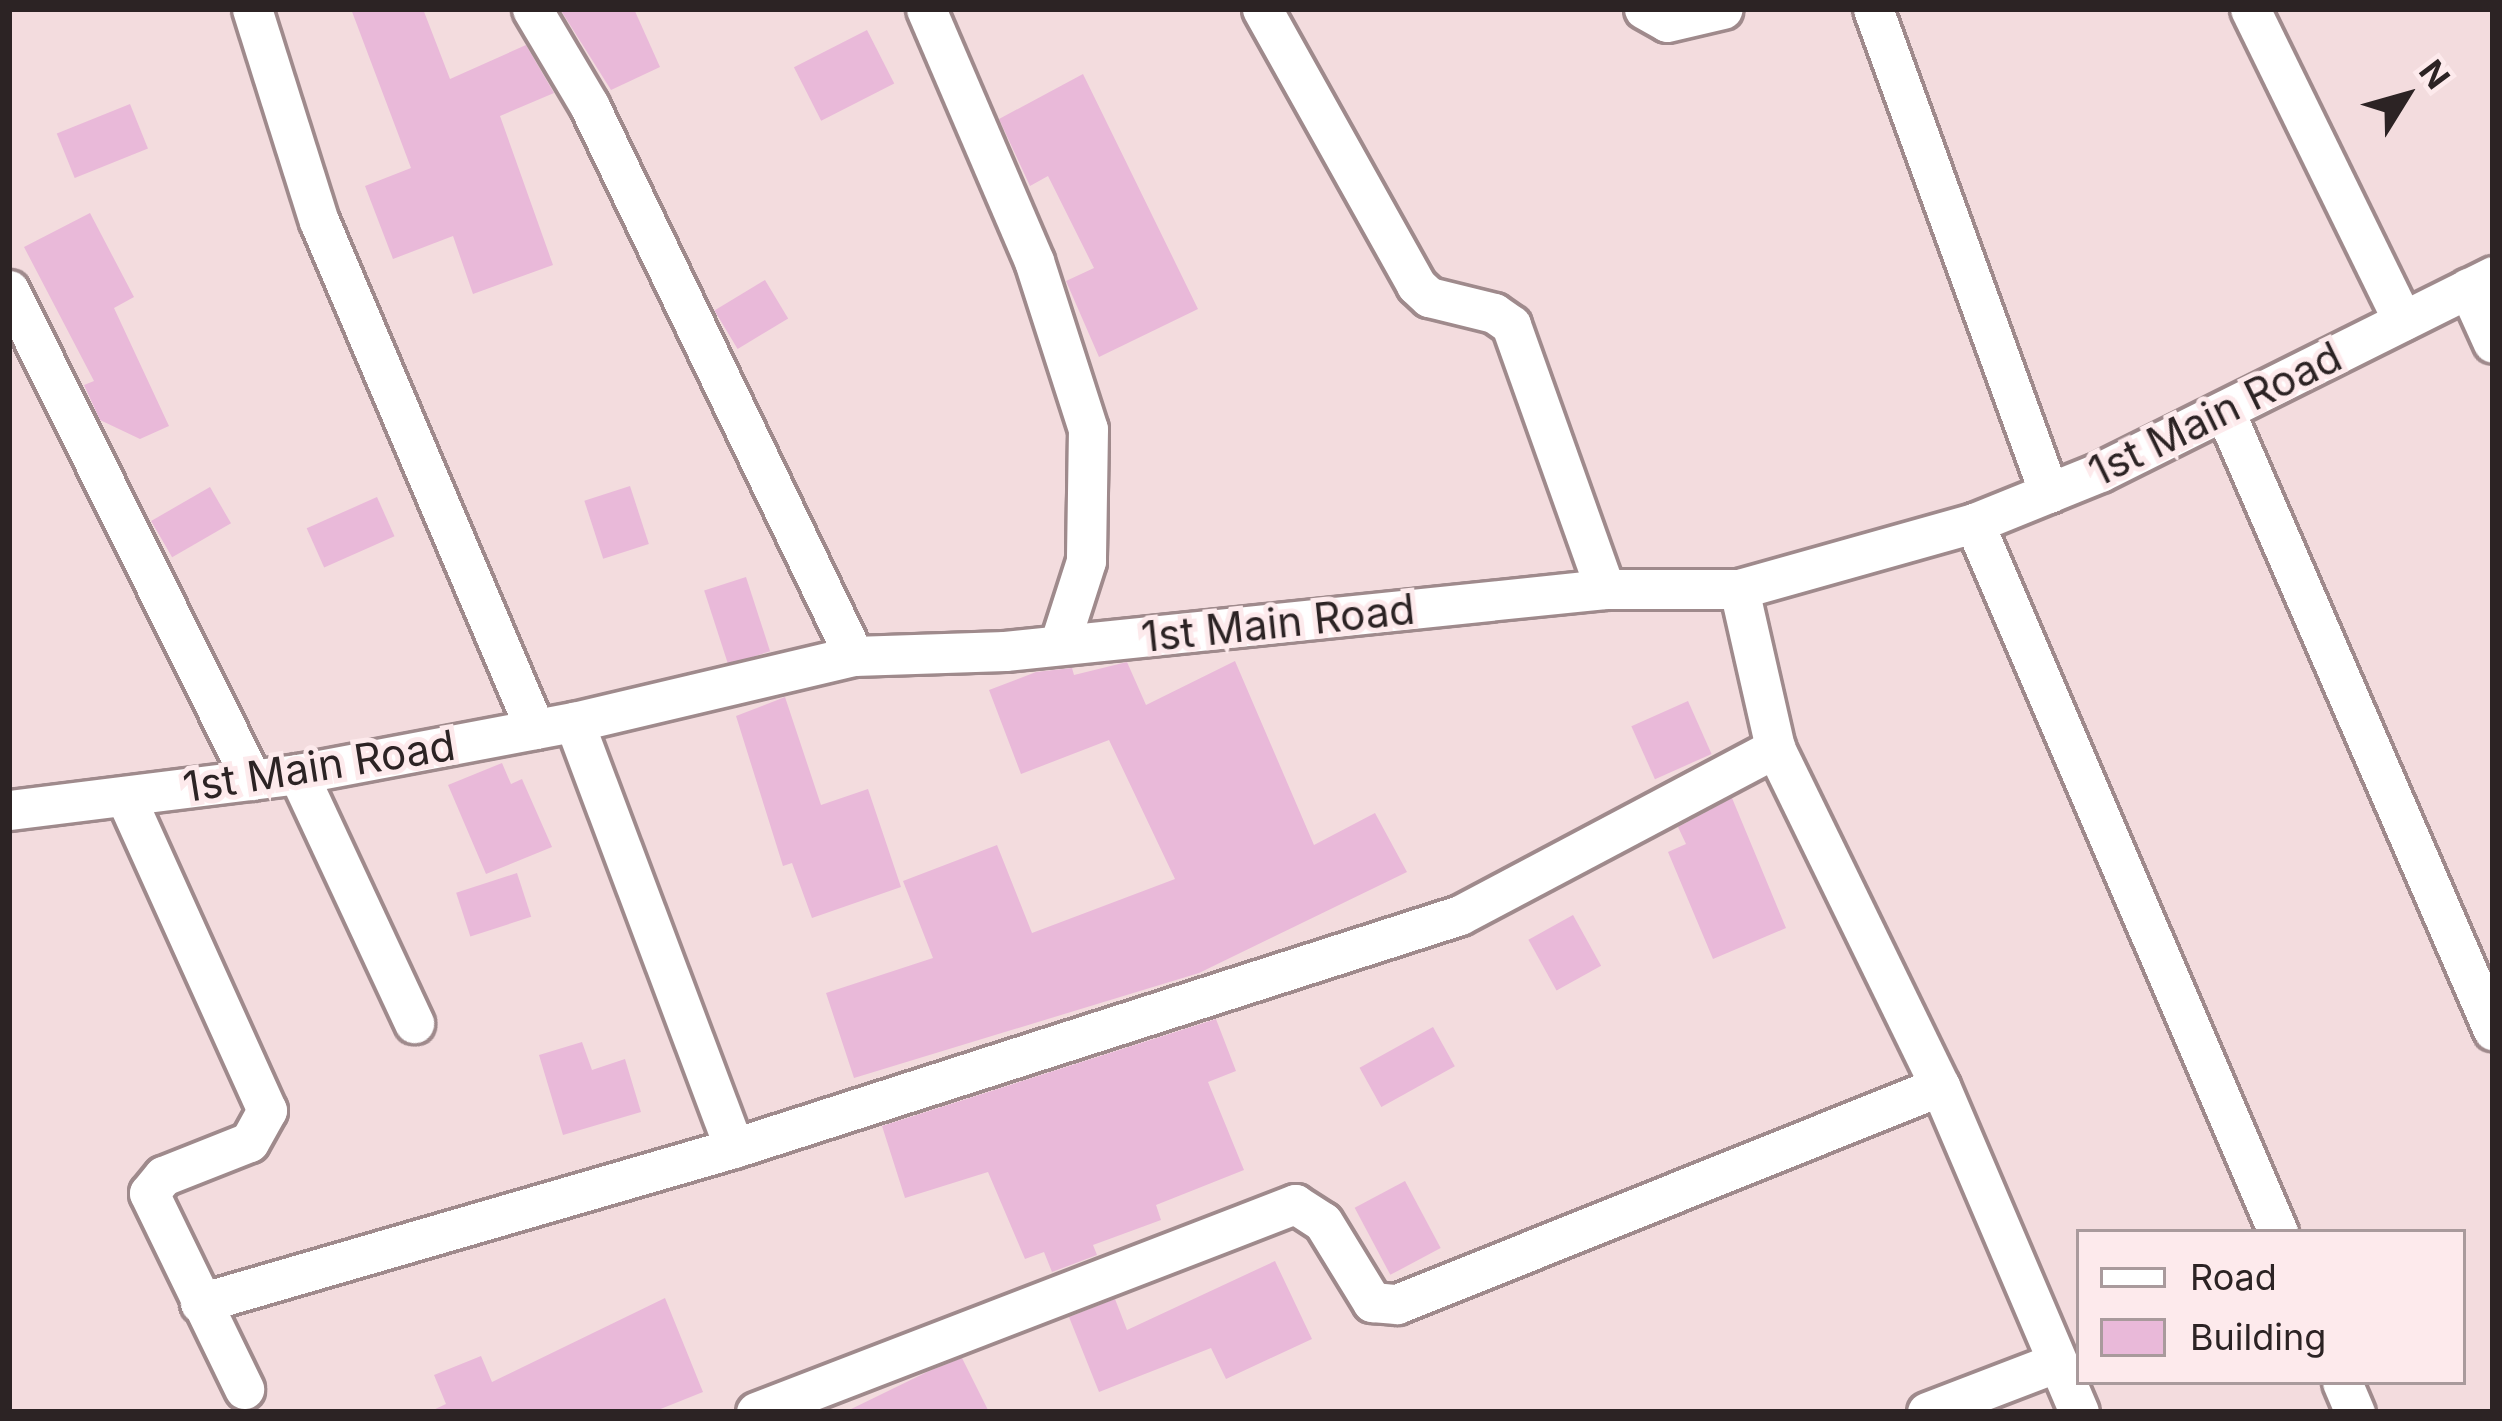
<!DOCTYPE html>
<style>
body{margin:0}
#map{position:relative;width:2502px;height:1421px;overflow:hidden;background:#f3dcde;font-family:Inter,sans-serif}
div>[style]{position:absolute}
.building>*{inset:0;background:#e9b9d9;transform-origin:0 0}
.roads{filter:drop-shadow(3px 0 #9f8a8c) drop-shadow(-3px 0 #9f8a8c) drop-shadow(0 3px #9f8a8c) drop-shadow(0 -3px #9f8a8c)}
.street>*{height:39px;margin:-19.5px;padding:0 19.5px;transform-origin:19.5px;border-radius:19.5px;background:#fff}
span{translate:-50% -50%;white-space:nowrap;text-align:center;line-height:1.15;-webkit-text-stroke:10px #fdeaec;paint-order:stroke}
.street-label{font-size:42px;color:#2c2324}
.frame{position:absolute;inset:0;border:12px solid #2c2324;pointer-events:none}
.legend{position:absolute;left:2076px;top:1229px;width:390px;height:156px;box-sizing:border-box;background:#fdeaec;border:3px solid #a99a9c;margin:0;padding:15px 21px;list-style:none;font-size:36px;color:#2c2324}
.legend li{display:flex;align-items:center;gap:24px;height:60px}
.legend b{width:60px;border:3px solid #a99a9c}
.north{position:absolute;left:2346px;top:36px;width:120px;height:120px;-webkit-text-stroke:9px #fdeaec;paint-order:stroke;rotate:53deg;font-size:33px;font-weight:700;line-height:48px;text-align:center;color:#2c2324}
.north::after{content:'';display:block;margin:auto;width:42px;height:54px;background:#2c2324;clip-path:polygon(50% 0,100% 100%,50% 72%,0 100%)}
</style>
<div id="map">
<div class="building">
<div style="clip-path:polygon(351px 9px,423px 9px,450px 79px,526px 45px,554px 93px,500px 116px,553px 265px,473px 294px,453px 236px,393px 259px,365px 186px,411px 168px)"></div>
<div style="clip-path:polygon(560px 9px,634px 9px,660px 67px,611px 90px)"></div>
<div style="left:867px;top:30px;width:60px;height:82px;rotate:63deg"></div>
<div style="clip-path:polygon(1083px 74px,1198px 309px,1099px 357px,1066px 281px,1094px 268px,1048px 176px,1030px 186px,999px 119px)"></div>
<div style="left:130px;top:104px;width:48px;height:79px;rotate:68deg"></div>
<div style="clip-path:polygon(90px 213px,134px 297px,114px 308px,169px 426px,140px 439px,100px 420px,84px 385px,94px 381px,24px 247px)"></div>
<div style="left:765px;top:280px;width:45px;height:59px;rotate:59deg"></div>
<div style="left:630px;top:486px;width:61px;height:48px;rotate:72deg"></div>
<div style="left:210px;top:487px;width:42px;height:68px;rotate:60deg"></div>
<div style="left:377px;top:497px;width:43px;height:77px;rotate:66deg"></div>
<div style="left:746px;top:577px;width:78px;height:44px;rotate:72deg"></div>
<div style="clip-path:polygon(1235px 661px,1314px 845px,1375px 813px,1407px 872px,1199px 973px,854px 1078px,826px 993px,933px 958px,903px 881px,997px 845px,1032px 933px,1175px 879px,1109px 740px,1021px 774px,989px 690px,1036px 672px,1072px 668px,1074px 675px,1127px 662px,1146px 705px)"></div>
<div style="clip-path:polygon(785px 697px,821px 805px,868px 789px,901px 887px,812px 918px,792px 863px,783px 866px,736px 716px)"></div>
<div style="left:1688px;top:701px;width:58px;height:62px;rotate:66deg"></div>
<div style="clip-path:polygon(502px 763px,511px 784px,522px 779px,552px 847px,486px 874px,448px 785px)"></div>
<div style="clip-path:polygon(1732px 798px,1786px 928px,1713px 959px,1668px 852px,1686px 844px,1678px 827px)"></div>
<div style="left:517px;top:873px;width:46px;height:64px;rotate:72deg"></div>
<div style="left:1573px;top:915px;width:58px;height:51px;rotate:61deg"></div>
<div style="clip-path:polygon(1216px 1019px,1236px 1071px,1208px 1082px,1244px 1170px,1156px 1205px,1161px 1220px,1093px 1245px,1097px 1255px,1052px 1272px,1044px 1252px,1025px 1259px,988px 1172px,905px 1198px,882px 1126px)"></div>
<div style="left:1433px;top:1027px;width:45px;height:84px;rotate:61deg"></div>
<div style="clip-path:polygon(582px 1042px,592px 1070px,625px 1059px,641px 1112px,563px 1135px,539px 1055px)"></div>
<div style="left:1405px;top:1181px;width:76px;height:57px;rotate:62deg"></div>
<div style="clip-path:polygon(1275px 1261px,1312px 1339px,1226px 1379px,1211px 1348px,1099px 1392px,1069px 1317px,1115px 1299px,1127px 1330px)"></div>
<div style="clip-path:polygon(665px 1298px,703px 1392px,653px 1412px,429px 1412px,446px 1404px,434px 1375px,481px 1356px,492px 1382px)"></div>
<div style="clip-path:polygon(962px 1358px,989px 1412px,845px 1412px,927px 1372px)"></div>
</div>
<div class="roads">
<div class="street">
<div style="left:252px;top:9px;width:222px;rotate:72.5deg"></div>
<div style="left:319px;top:221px;width:552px;rotate:66.96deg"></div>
<div style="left:532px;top:9px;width:112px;rotate:59.3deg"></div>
<div style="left:589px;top:105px;width:611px;rotate:64.32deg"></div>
<div style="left:926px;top:9px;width:274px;rotate:66.8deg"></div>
<div style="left:1034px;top:261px;width:176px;rotate:72.2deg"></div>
<div style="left:1088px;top:429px;width:132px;rotate:90.9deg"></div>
<div style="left:1086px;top:561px;width:88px;rotate:107.8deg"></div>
<div style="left:1262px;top:9px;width:316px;rotate:60.8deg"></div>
<div style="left:1416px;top:285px;width:18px;rotate:43deg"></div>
<div style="left:1429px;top:297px;width:67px;rotate:13.8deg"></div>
<div style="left:1494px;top:313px;width:21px;rotate:35deg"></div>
<div style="left:1511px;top:325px;width:280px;rotate:70.4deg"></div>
<div style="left:1644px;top:9px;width:26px;rotate:29deg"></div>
<div style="left:1667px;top:22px;width:57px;rotate:-13.1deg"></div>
<div style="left:1873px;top:9px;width:515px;rotate:70.02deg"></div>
<div style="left:2250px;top:9px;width:347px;rotate:63.9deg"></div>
<div style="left:2468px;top:288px;width:60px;rotate:65.6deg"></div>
<div style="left:9px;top:290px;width:547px;rotate:63.62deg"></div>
<div style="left:2225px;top:412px;width:674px;rotate:66.56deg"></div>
<div style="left:1974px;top:523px;width:771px;rotate:66.79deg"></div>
<div style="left:1739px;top:589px;width:163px;rotate:77.2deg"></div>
<div style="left:1775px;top:748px;width:376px;rotate:64deg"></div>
<div style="left:1940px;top:1086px;width:354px;rotate:66.9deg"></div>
<div style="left:574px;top:722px;width:455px;rotate:69.4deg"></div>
<div style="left:734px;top:1148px;width:762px;rotate:-17.79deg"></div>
<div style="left:1460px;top:915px;width:357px;rotate:-27.9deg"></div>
<div style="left:298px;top:774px;width:275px;rotate:65deg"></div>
<div style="left:125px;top:796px;width:345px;rotate:65.7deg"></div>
<div style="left:267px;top:1110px;width:37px;rotate:119deg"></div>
<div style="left:249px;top:1142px;width:92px;rotate:158.4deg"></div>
<div style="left:163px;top:1176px;width:22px;rotate:129deg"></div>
<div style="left:149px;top:1193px;width:218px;rotate:64.1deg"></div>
<div style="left:9px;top:810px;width:291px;rotate:-7.1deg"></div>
<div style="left:298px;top:774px;width:281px;rotate:-10.7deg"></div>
<div style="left:574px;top:722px;width:288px;rotate:-13.3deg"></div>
<div style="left:854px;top:656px;width:151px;rotate:-1.9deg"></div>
<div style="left:1005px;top:651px;width:603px;rotate:-5.9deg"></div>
<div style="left:1605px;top:589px;width:134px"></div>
<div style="left:1739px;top:589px;width:244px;rotate:-15.7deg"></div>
<div style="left:1974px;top:523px;width:136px;rotate:-22deg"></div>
<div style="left:2100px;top:472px;width:439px;rotate:-26.5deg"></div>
<div style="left:200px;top:1303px;width:556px;rotate:-16.19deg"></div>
<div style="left:2342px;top:1382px;width:33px;rotate:67deg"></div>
<div style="left:756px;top:1412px;width:578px;rotate:-21.1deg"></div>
<div style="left:1295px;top:1204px;width:33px;rotate:33deg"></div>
<div style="left:1323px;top:1222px;width:94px;rotate:58.5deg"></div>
<div style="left:1372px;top:1302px;width:25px;rotate:5deg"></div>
<div style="left:1397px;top:1304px;width:585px;rotate:-21.87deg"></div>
<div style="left:1927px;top:1412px;width:139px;rotate:-21deg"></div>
</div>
</div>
<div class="street-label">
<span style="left:2215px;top:414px;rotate:-26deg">1st Main Road</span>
<span style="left:1278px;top:623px;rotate:-6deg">1st Main Road</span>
<span style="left:319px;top:766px;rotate:-9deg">1st Main Road</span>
</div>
<div class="frame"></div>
<ul class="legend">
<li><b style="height:15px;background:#fff"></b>Road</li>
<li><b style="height:33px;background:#e9b9d9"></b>Building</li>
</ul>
<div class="north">N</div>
</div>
